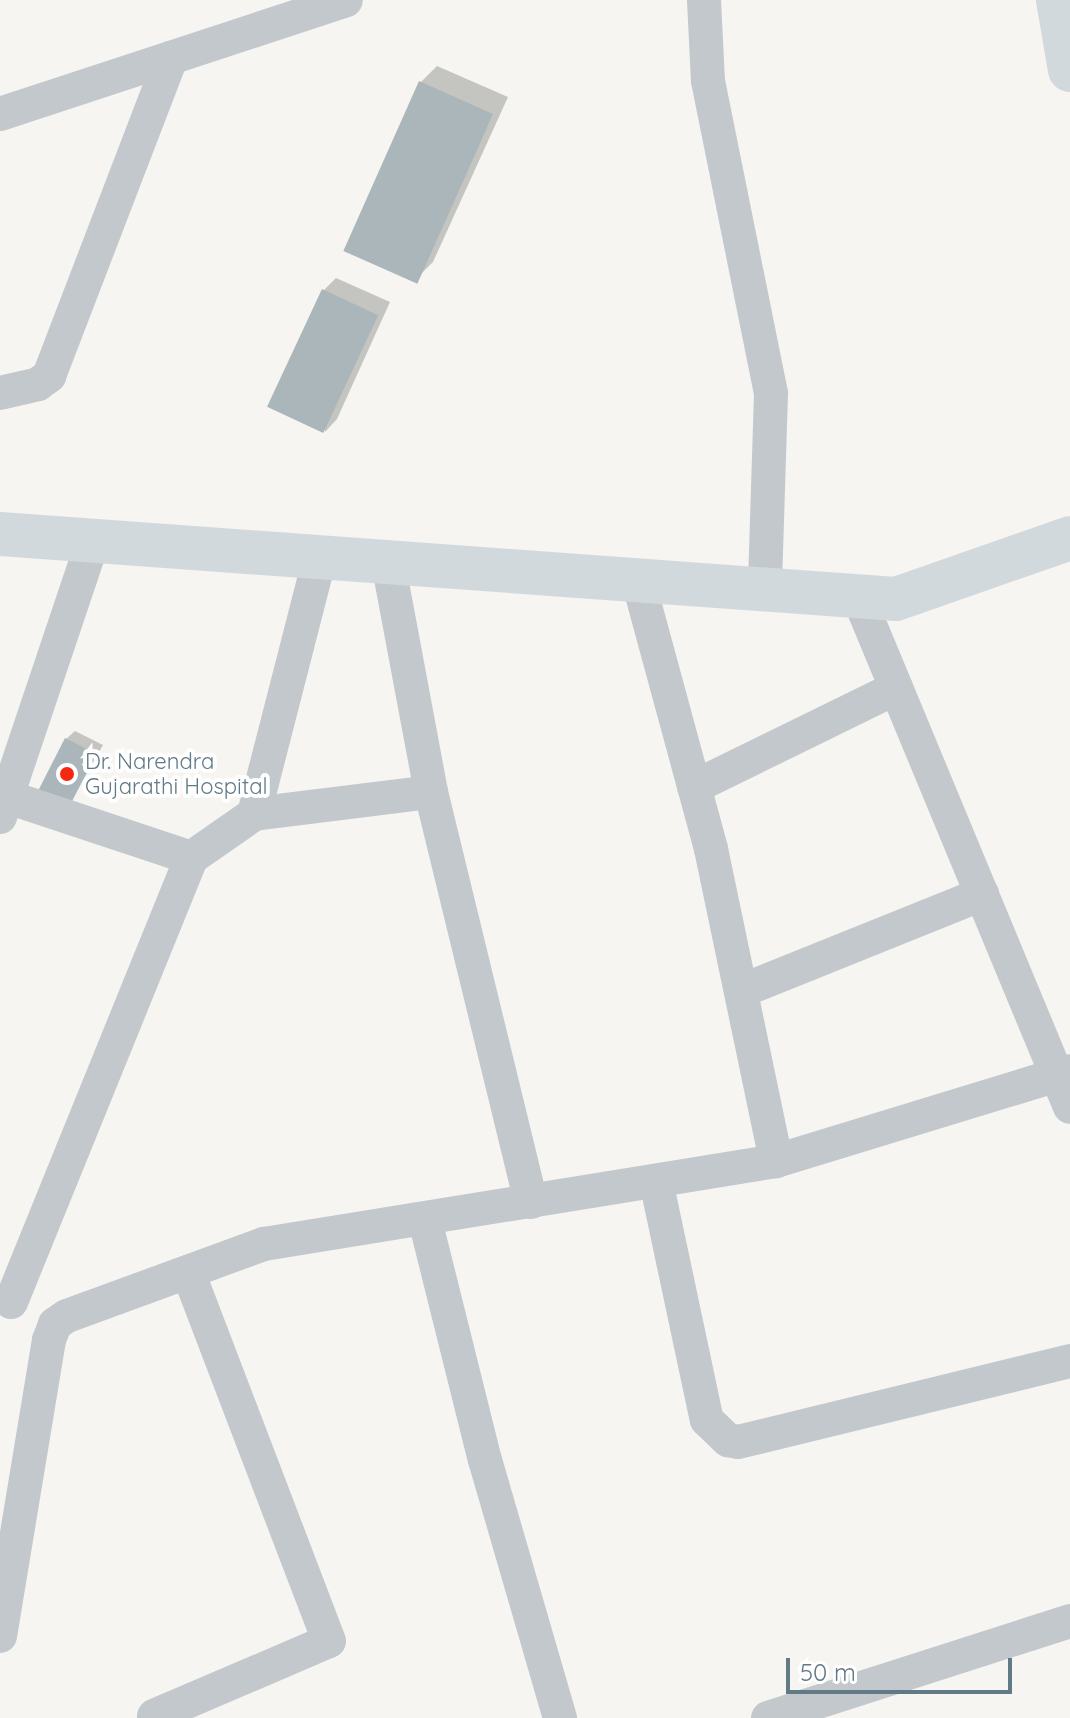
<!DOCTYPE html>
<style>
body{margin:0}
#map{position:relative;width:1070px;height:1718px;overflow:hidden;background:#f6f5f1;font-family:Quicksand,sans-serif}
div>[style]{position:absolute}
.shadow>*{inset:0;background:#0003}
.building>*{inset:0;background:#abb6ba;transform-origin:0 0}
.street>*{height:34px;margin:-17px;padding:0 17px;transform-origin:17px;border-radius:17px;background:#c2c8cb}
.primary>*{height:44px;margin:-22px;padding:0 22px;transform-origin:22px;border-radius:22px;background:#d2d9dd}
.highway>*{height:44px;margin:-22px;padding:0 22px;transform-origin:22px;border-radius:22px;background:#d2d9dd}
.dots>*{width:22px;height:22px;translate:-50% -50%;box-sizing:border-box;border:4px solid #fff;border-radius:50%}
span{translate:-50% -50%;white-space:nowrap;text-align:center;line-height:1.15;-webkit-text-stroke:8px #fff;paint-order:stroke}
.poi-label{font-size:22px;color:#617a86}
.left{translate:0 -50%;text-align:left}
.scale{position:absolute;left:786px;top:1658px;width:226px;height:36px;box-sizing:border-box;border:4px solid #617a86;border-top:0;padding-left:10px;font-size:24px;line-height:28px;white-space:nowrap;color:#617a86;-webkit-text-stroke:6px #fff;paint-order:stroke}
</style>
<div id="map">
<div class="shadow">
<div style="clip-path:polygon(437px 66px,508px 97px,433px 262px,416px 279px,420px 83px)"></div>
<div style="clip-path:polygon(336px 278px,390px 302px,337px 419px,325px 432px,323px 291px)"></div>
<div style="clip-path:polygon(75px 731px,103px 745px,67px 808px,66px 739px)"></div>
</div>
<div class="building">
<div style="left:419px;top:81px;width:81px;height:186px;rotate:24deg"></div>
<div style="left:322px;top:289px;width:62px;height:130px;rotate:25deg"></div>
<div style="left:65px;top:738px;width:35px;height:63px;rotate:27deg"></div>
</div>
<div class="street">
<div style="left:704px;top:0;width:81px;rotate:87.2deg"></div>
<div style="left:708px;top:81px;width:318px;rotate:78.6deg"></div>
<div style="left:771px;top:393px;width:196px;rotate:91.8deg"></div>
<div style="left:0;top:114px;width:364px;rotate:-18.2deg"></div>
<div style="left:0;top:393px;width:39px;rotate:-13deg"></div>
<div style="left:38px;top:384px;width:14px;rotate:-36deg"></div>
<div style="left:49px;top:376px;width:341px;rotate:-69deg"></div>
<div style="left:388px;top:562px;width:234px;rotate:79.4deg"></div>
<div style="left:431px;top:792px;width:422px;rotate:76.3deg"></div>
<div style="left:638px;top:580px;width:279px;rotate:74.8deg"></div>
<div style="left:711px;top:849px;width:319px;rotate:78.2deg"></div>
<div style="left:858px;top:596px;width:553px;rotate:67.47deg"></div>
<div style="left:694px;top:787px;width:225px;rotate:-26.1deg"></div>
<div style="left:8px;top:797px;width:193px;rotate:18.4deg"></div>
<div style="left:254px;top:814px;width:178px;rotate:-7.1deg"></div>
<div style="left:0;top:817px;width:292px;rotate:-71.4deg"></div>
<div style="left:741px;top:991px;width:260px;rotate:-21.9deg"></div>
<div style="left:656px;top:1181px;width:244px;rotate:78deg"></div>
<div style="left:707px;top:1420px;width:29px;rotate:44deg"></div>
<div style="left:728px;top:1440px;width:10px;rotate:11deg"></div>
<div style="left:738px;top:1442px;width:342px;rotate:-13.7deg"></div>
<div style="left:425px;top:1220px;width:247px;rotate:76deg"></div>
<div style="left:485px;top:1460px;width:269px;rotate:73.8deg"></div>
<div style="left:11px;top:1302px;width:479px;rotate:-67.9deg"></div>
<div style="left:191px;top:858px;width:77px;rotate:-34.9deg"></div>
<div style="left:254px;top:814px;width:265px;rotate:-75.6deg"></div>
<div style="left:0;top:1636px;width:300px;rotate:-80.6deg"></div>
<div style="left:49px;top:1340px;width:17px;rotate:-69deg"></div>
<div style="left:55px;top:1324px;width:14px;rotate:-34deg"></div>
<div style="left:67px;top:1316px;width:210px;rotate:-20.1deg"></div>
<div style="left:264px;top:1244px;width:519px;rotate:-9.21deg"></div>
<div style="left:776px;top:1161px;width:307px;rotate:-17deg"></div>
<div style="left:154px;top:1716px;width:190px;rotate:-23.2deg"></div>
<div style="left:329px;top:1641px;width:395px;rotate:-110.9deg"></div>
<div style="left:768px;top:1718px;width:317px;rotate:-17.8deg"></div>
</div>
<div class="primary">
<div style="left:0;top:534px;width:898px;rotate:4.15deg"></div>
<div style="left:896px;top:599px;width:184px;rotate:-19.3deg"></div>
</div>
<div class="highway">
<div style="left:1058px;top:0;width:71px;rotate:80.3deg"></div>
</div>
<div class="dots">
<div style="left:67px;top:774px;background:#f52812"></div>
</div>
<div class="poi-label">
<span class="left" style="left:85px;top:774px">Dr. Narendra<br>Gujarathi Hospital</span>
</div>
<div class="scale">50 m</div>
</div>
